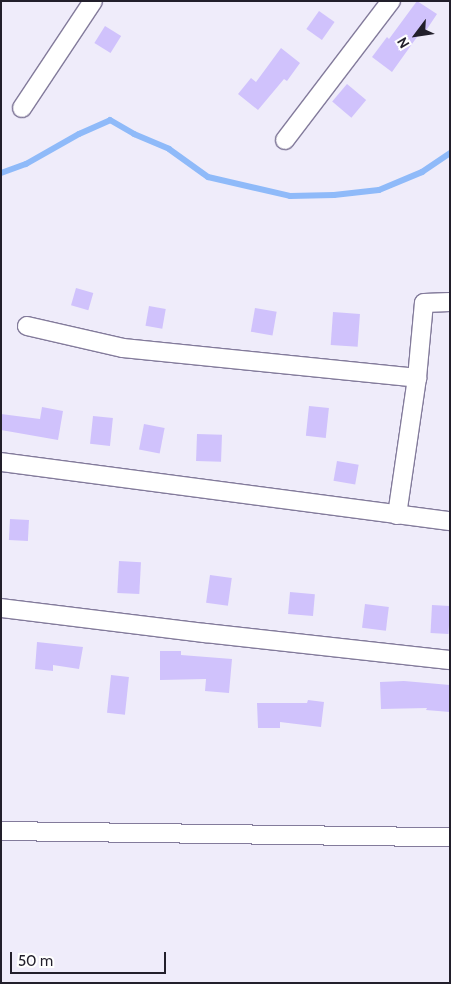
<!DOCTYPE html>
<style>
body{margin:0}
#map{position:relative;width:451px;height:984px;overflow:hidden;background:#efecfa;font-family:Cabin,sans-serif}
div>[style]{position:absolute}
.stream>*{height:6px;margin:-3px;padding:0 3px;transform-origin:3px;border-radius:3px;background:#8fbaf9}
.building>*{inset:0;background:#d0c2fc;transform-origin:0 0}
.roads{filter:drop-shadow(1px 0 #837b9b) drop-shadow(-1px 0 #837b9b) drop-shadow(0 1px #837b9b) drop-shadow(0 -1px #837b9b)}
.street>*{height:18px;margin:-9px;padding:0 9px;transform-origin:9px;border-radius:9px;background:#fff}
span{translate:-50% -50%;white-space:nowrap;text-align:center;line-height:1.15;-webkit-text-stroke:4px #fff;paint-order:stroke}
.frame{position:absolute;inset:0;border:2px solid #221f2b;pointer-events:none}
.north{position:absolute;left:391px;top:10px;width:50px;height:50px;-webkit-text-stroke:4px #fff;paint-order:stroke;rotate:239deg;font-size:14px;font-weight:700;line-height:20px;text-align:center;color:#221f2b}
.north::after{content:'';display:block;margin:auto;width:18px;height:22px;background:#221f2b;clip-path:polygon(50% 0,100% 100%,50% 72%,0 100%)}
.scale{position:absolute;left:10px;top:952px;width:156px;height:22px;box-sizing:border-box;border:2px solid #221f2b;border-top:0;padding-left:6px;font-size:15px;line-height:18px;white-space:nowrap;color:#221f2b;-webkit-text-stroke:4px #fff;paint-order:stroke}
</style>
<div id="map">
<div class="stream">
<div style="left:1px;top:173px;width:27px;rotate:-20deg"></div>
<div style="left:26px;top:164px;width:61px;rotate:-29.5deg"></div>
<div style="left:79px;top:134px;width:34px;rotate:-24deg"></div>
<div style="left:110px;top:120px;width:28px;rotate:30deg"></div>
<div style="left:134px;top:134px;width:38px;rotate:23deg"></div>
<div style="left:169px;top:149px;width:48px;rotate:35.7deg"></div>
<div style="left:208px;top:177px;width:84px;rotate:13deg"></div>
<div style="left:290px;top:196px;width:44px;rotate:-1.3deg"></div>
<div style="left:334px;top:195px;width:45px;rotate:-6.3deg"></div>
<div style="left:379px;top:190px;width:47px;rotate:-22.7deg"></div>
<div style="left:422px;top:172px;width:34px;rotate:-34deg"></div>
</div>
<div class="building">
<div style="clip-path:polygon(417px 1px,437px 14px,425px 32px,422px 30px,392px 72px,372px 57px,387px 37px,389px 39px)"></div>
<div style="left:319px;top:11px;width:19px;height:22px;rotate:35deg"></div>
<div style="left:105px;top:26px;width:19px;height:20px;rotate:32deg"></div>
<div style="clip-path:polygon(281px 48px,300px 63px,287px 81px,284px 79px,258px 110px,238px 94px,251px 78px,256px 82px)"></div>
<div style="left:347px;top:84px;width:25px;height:23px;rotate:40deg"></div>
<div style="left:76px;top:288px;width:18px;height:18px;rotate:16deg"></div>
<div style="left:149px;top:306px;width:17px;height:20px;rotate:10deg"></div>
<div style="left:255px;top:308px;width:22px;height:24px;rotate:10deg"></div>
<div style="left:333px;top:312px;width:27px;height:33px;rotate:4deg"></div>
<div style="left:309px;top:406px;width:20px;height:30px;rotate:6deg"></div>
<div style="clip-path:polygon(42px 407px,63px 411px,58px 440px,1px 430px,1px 414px,40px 419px)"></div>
<div style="left:93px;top:416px;width:20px;height:28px;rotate:6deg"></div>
<div style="left:144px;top:424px;width:21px;height:26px;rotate:11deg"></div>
<div style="left:197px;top:434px;width:25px;height:27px;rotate:2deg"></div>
<div style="left:337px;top:461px;width:22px;height:20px;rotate:10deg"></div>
<div style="left:10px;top:519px;width:19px;height:21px;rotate:3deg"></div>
<div style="left:119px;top:561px;width:22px;height:32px;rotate:3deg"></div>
<div style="left:210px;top:575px;width:22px;height:28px;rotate:8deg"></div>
<div style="left:290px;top:592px;width:25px;height:22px;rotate:5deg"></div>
<div style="left:365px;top:604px;width:24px;height:24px;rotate:7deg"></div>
<div style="left:432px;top:605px;width:18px;height:28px;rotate:3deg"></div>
<div style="clip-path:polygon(37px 642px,83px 647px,79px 669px,53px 665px,53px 671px,35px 669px)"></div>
<div style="clip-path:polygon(160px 651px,181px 651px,181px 655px,232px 659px,229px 693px,205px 691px,206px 679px,160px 680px)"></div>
<div style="left:111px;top:675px;width:18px;height:38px;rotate:6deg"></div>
<div style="clip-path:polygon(404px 681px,450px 685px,450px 712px,426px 710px,427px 708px,381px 709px,380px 682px)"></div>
<div style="clip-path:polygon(308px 700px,324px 702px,321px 727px,280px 722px,280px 728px,258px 728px,257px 703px,307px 703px)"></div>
</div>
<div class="roads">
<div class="street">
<div style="left:22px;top:108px;width:128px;rotate:-56.4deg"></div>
<div style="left:285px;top:140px;width:175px;rotate:-52.7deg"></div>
<div style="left:27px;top:326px;width:98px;rotate:12.9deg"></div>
<div style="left:123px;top:348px;width:296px;rotate:5.8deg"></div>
<div style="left:1px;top:462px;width:453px;rotate:7.5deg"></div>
<div style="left:397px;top:515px;width:138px;rotate:-81.7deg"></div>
<div style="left:417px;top:378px;width:75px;rotate:-84.7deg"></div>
<div style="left:424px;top:303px;width:26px;rotate:-2deg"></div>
<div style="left:1px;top:608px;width:206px;rotate:7deg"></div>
<div style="left:205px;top:633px;width:246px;rotate:6.3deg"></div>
<div style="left:1px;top:831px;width:449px;rotate:0.8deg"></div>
</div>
</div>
<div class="frame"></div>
<div class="north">N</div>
<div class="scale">50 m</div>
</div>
